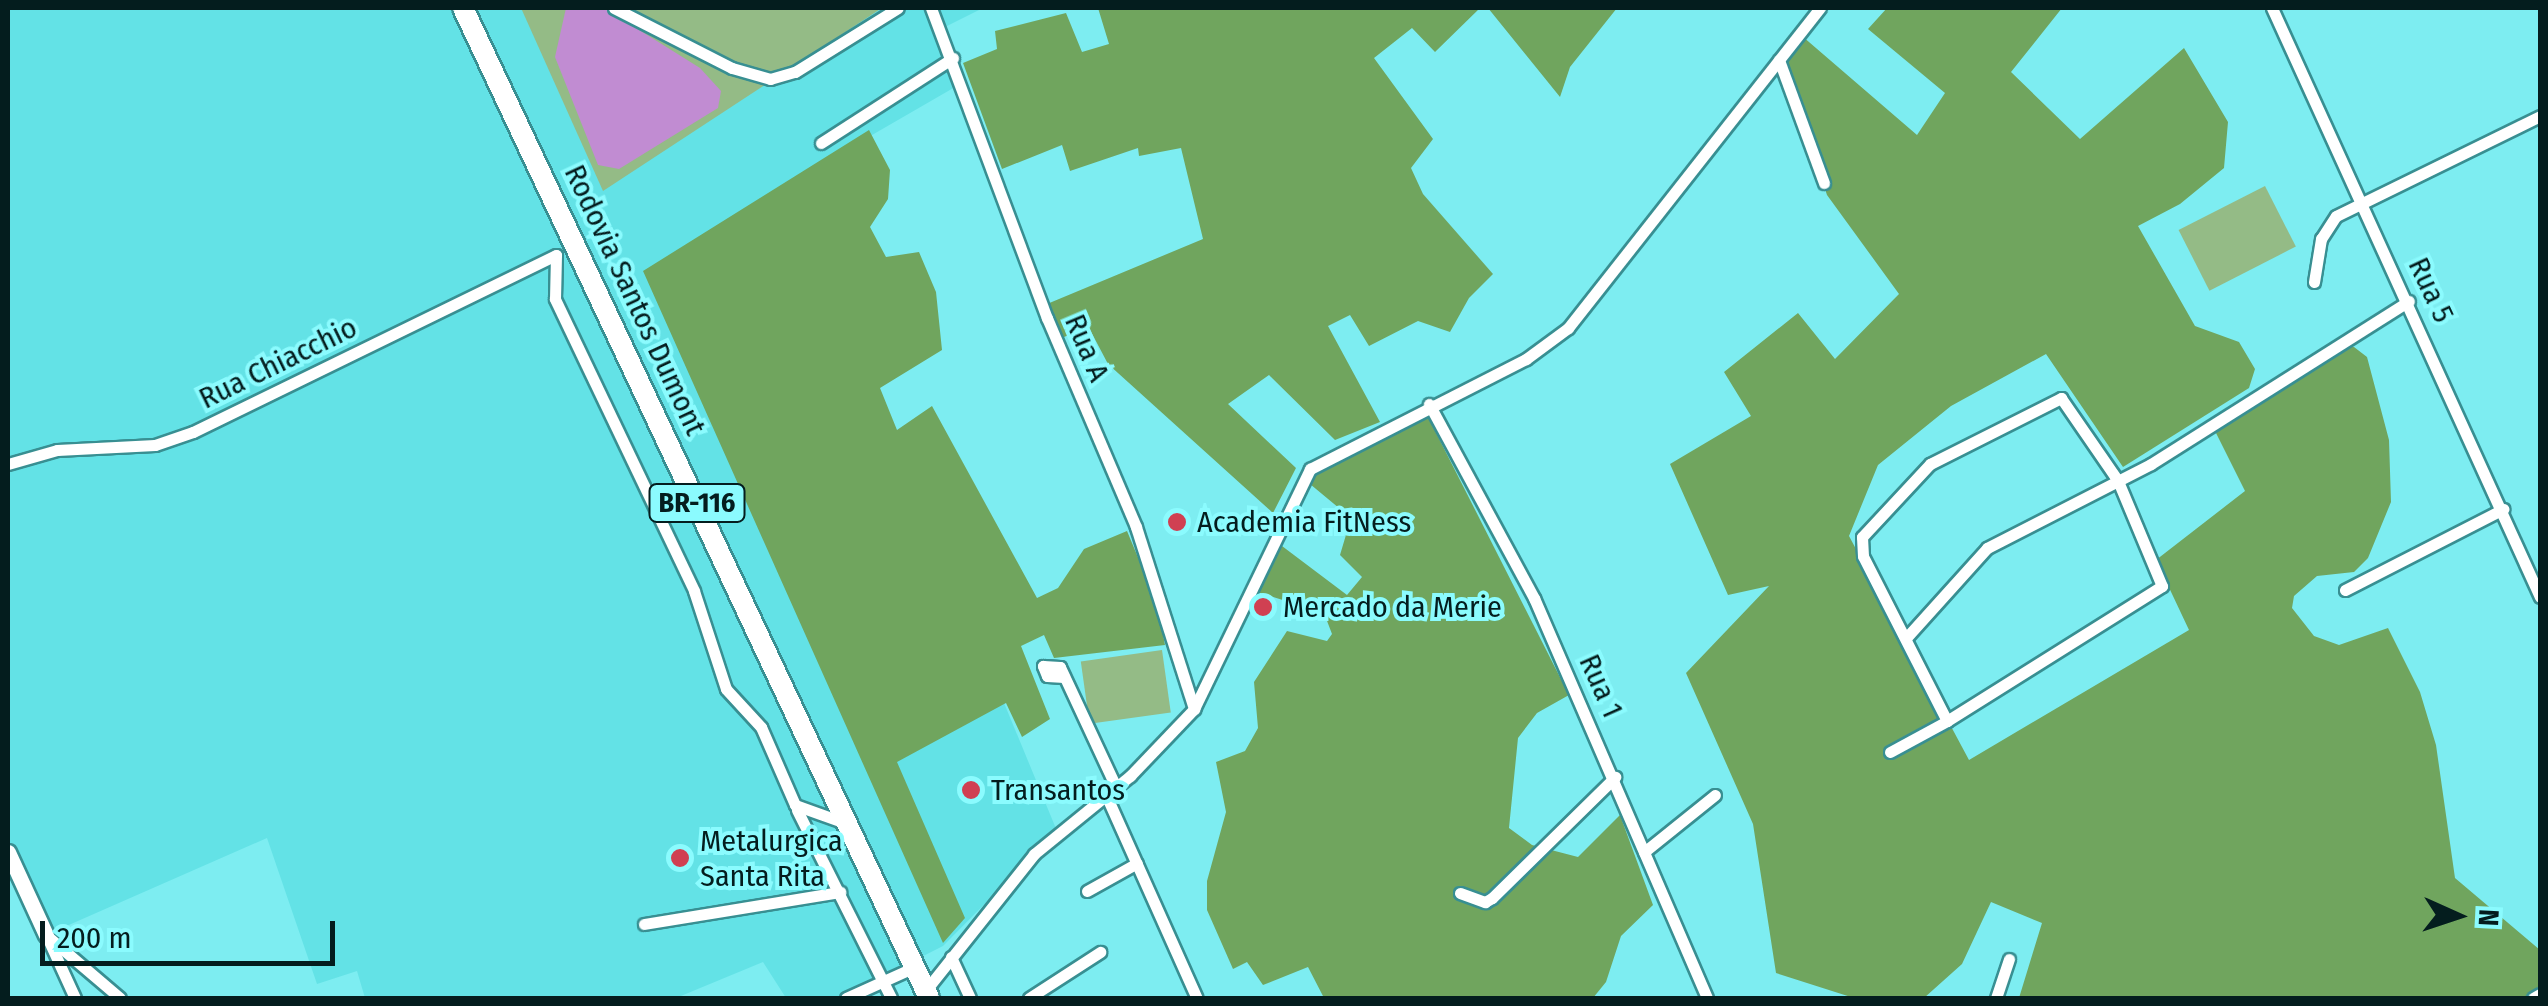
<!DOCTYPE html>
<style>
body{margin:0}
#map{position:relative;width:2548px;height:1006px;overflow:hidden;background:#7dedf1;font-family:"Fira Sans Condensed",sans-serif}
div>[style]{position:absolute}
.built>*{inset:0;background:#63e2e6}
.green>*{inset:0;background:#94bb86;transform-origin:0 0}
.forest>*{inset:0;background:#70a55e}
.water>*{inset:0;background:#c18cd2}
.roads{filter:drop-shadow(2px 0 #388f92) drop-shadow(-2px 0 #388f92) drop-shadow(0 2px #388f92) drop-shadow(0 -2px #388f92)}
.minor>*{height:11px;margin:-5.5px;padding:0 5.5px;transform-origin:5.5px;border-radius:5.5px;background:#fff}
.tertiary>*{height:15px;margin:-7.5px;padding:0 7.5px;transform-origin:7.5px;border-radius:7.5px;background:#fff}
.trunk>*{height:20px;margin:-10px;padding:0 10px;transform-origin:10px;border-radius:10px;background:#fff}
.dots>*{width:28px;height:28px;translate:-50% -50%;box-sizing:border-box;border:5px solid #8bfbfe;border-radius:50%}
span{translate:-50% -50%;white-space:nowrap;text-align:center;line-height:1.15;-webkit-text-stroke:8px #8bfbfe;paint-order:stroke}
.shield-label span{padding:2px 8px;background:#8bfbfe;border:2px solid;border-radius:8px;-webkit-text-stroke-width:0}
.shield-label{font-size:28px;color:#041d1e;font-weight:700}
.street-label{font-size:30px;color:#041d1e}
.poi-label{font-size:30px;color:#041d1e}
.left{translate:0 -50%;text-align:left}
.frame{position:absolute;inset:0;border:10px solid #041d1e;pointer-events:none}
.north{position:absolute;left:2408px;top:866px;width:100px;height:100px;-webkit-text-stroke:8px #8bfbfe;paint-order:stroke;rotate:93deg;font-size:28px;font-weight:700;line-height:40px;text-align:center;color:#041d1e}
.north::after{content:'';display:block;margin:auto;width:35px;height:45px;background:#041d1e;clip-path:polygon(50% 0,100% 100%,50% 72%,0 100%)}
.scale{position:absolute;left:40px;top:921px;width:295px;height:45px;box-sizing:border-box;border:5px solid #041d1e;border-top:0;padding-left:12px;font-size:30px;line-height:35px;white-space:nowrap;color:#041d1e;-webkit-text-stroke:8px #8bfbfe;paint-order:stroke}
</style>
<div id="map">
<div class="built">
<div style="clip-path:polygon(8px 8px,983px 8px,941px 29px,962px 83px,789px 183px,1057px 831px,943px 946px,840px 998px,786px 998px,763px 962px,676px 998px,365px 998px,357px 971px,317px 984px,267px 838px,46px 935px,8px 853px)"></div>
</div>
<div class="green">
<div style="clip-path:polygon(521px 8px,882px 8px,603px 191px)"></div>
<div style="left:2265px;top:186px;width:68px;height:97px;rotate:63deg"></div>
<div style="left:1162px;top:650px;width:63px;height:82px;rotate:82deg"></div>
</div>
<div class="forest">
<div style="clip-path:polygon(1098px 8px,1480px 8px,1435px 52px,1412px 28px,1374px 58px,1433px 139px,1411px 168px,1423px 194px,1493px 274px,1469px 298px,1450px 332px,1418px 321px,1369px 346px,1350px 315px,1328px 326px,1380px 422px,1335px 440px,1269px 375px,1228px 404px,1296px 468px,1273px 513px,1108px 364px,1088px 326px,1062px 338px,1047px 304px,1203px 239px,1181px 148px,1139px 156px,1138px 148px,1070px 171px,1062px 145px,1002px 169px,963px 63px,997px 49px,995px 31px,1066px 13px,1082px 52px,1109px 44px)"></div>
<div style="clip-path:polygon(1488px 8px,1617px 8px,1570px 67px,1560px 97px)"></div>
<div style="clip-path:polygon(1887px 8px,2062px 8px,2011px 72px,2080px 139px,2184px 48px,2228px 122px,2224px 168px,2180px 204px,2138px 226px,2195px 326px,2239px 342px,2255px 369px,2249px 388px,2123px 467px,2046px 354px,1951px 406px,1878px 465px,1849px 536px,1969px 760px,2189px 630px,2156px 560px,2245px 491px,2212px 425px,2338px 344px,2354px 347px,2367px 357px,2389px 440px,2391px 502px,2368px 558px,2354px 572px,2317px 576px,2294px 596px,2292px 608px,2314px 636px,2339px 645px,2388px 628px,2420px 692px,2436px 745px,2455px 878px,2540px 950px,2540px 993px,2532px 998px,2019px 998px,2042px 923px,1991px 902px,1962px 964px,1924px 998px,1854px 998px,1776px 973px,1753px 824px,1686px 673px,1769px 586px,1728px 595px,1670px 464px,1751px 416px,1724px 372px,1798px 313px,1835px 359px,1899px 294px,1827px 195px,1783px 64px,1802px 36px,1917px 135px,1945px 93px,1868px 29px)"></div>
<div style="clip-path:polygon(869px 130px,890px 170px,888px 199px,870px 227px,886px 257px,919px 252px,936px 292px,942px 350px,880px 388px,897px 430px,932px 406px,1037px 598px,1058px 588px,1084px 549px,1127px 531px,1157px 603px,1165px 645px,1054px 658px,1044px 635px,1021px 646px,1050px 719px,1022px 737px,1006px 703px,897px 762px,965px 918px,943px 943px,643px 271px)"></div>
<div style="clip-path:polygon(1427px 415px,1569px 695px,1537px 713px,1518px 738px,1509px 828px,1532px 845px,1578px 857px,1620px 815px,1653px 905px,1621px 936px,1606px 982px,1593px 998px,1324px 998px,1308px 967px,1263px 985px,1247px 962px,1233px 969px,1207px 910px,1207px 881px,1226px 812px,1216px 762px,1245px 751px,1258px 728px,1254px 682px,1287px 631px,1327px 641px,1332px 634px,1324px 613px,1254px 591px,1278px 543px,1347px 595px,1362px 577px,1340px 555px,1351px 518px,1310px 484px,1316px 471px)"></div>
</div>
<div class="water">
<div style="clip-path:polygon(566px 8px,604px 8px,700px 68px,721px 91px,718px 108px,619px 169px,598px 165px,555px 57px)"></div>
</div>
<div class="roads">
<div class="minor">
<div style="left:614px;top:8px;width:132px;rotate:27deg"></div>
<div style="left:732px;top:68px;width:40px;rotate:16deg"></div>
<div style="left:770px;top:79px;width:26px;rotate:-16deg"></div>
<div style="left:795px;top:72px;width:121px;rotate:-31.9deg"></div>
<div style="left:931px;top:8px;width:331px;rotate:69.5deg"></div>
<div style="left:1047px;top:318px;width:227px;rotate:66.9deg"></div>
<div style="left:1136px;top:527px;width:191px;rotate:72.3deg"></div>
<div style="left:2272px;top:8px;width:647px;rotate:65.53deg"></div>
<div style="left:1779px;top:60px;width:131px;rotate:69.9deg"></div>
<div style="left:821px;top:143px;width:157px;rotate:-32.8deg"></div>
<div style="left:2314px;top:282px;width:44px;rotate:-80.8deg"></div>
<div style="left:2321px;top:239px;width:27px;rotate:-57deg"></div>
<div style="left:2336px;top:216px;width:227px;rotate:-26.1deg"></div>
<div style="left:2061px;top:398px;width:101px;rotate:55.5deg"></div>
<div style="left:2118px;top:481px;width:114px;rotate:67.3deg"></div>
<div style="left:2162px;top:586px;width:254px;rotate:147.9deg"></div>
<div style="left:1947px;top:721px;width:185px;rotate:-117deg"></div>
<div style="left:1863px;top:556px;width:19px;rotate:-93deg"></div>
<div style="left:1862px;top:537px;width:100px;rotate:-47deg"></div>
<div style="left:1930px;top:464px;width:147px;rotate:-26.7deg"></div>
<div style="left:1429px;top:404px;width:221px;rotate:61.6deg"></div>
<div style="left:1534px;top:598px;width:436px;rotate:66.6deg"></div>
<div style="left:8px;top:464px;width:51px;rotate:-15.9deg"></div>
<div style="left:57px;top:450px;width:98px;rotate:-2.9deg"></div>
<div style="left:155px;top:445px;width:40px;rotate:-18.9deg"></div>
<div style="left:193px;top:432px;width:404px;rotate:-26deg"></div>
<div style="left:556px;top:255px;width:44px;rotate:91.3deg"></div>
<div style="left:555px;top:299px;width:323px;rotate:64.5deg"></div>
<div style="left:694px;top:591px;width:103px;rotate:71.9deg"></div>
<div style="left:726px;top:689px;width:52px;rotate:47.4deg"></div>
<div style="left:761px;top:727px;width:85px;rotate:66.4deg"></div>
<div style="left:795px;top:805px;width:56px;rotate:19.7deg"></div>
<div style="left:2345px;top:590px;width:178px;rotate:-27.1deg"></div>
<div style="left:1906px;top:638px;width:121px;rotate:-48deg"></div>
<div style="left:1987px;top:548px;width:184px;rotate:-27.1deg"></div>
<div style="left:2151px;top:464px;width:305px;rotate:-32.3deg"></div>
<div style="left:1064px;top:677px;width:17px;rotate:-177deg"></div>
<div style="left:1047px;top:676px;width:11px;rotate:-112deg"></div>
<div style="left:1043px;top:666px;width:17px;rotate:3deg"></div>
<div style="left:1060px;top:667px;width:132px;rotate:65deg"></div>
<div style="left:1890px;top:752px;width:65px;rotate:-28.5deg"></div>
<div style="left:1106px;top:795px;width:222px;rotate:65.9deg"></div>
<div style="left:797px;top:810px;width:210px;rotate:63.4deg"></div>
<div style="left:1644px;top:852px;width:91px;rotate:-38.8deg"></div>
<div style="left:1087px;top:891px;width:57px;rotate:-29.2deg"></div>
<div style="left:1460px;top:893px;width:27px;rotate:20deg"></div>
<div style="left:1485px;top:902px;width:8px;rotate:-30deg"></div>
<div style="left:1492px;top:898px;width:173px;rotate:-44.5deg"></div>
<div style="left:644px;top:924px;width:199px;rotate:-9.3deg"></div>
<div style="left:46px;top:935px;width:97px;rotate:40.4deg"></div>
<div style="left:48px;top:939px;width:65px;rotate:65.4deg"></div>
<div style="left:951px;top:957px;width:45px;rotate:65.1deg"></div>
<div style="left:926px;top:990px;width:174px;rotate:-51.5deg"></div>
<div style="left:1034px;top:854px;width:124px;rotate:-39.1deg"></div>
<div style="left:1130px;top:776px;width:93px;rotate:-46.3deg"></div>
<div style="left:1194px;top:709px;width:267px;rotate:-64.2deg"></div>
<div style="left:1310px;top:469px;width:242px;rotate:-27deg"></div>
<div style="left:1526px;top:359px;width:52px;rotate:-36.4deg"></div>
<div style="left:1568px;top:328px;width:407px;rotate:-51.8deg"></div>
<div style="left:846px;top:998px;width:76px;rotate:-24.2deg"></div>
<div style="left:1029px;top:998px;width:85px;rotate:-32.9deg"></div>
<div style="left:1996px;top:998px;width:41px;rotate:-71.6deg"></div>
<div style="left:2533px;top:998px;width:8px;rotate:-30deg"></div>
</div>
<div class="tertiary">
<div style="left:8px;top:852px;width:91px;rotate:65.4deg"></div>
</div>
<div class="trunk">
<div style="left:463px;top:8px;width:1094px;rotate:64.79deg"></div>
</div>
</div>
<div class="dots">
<div style="left:1177px;top:522px;background:#d04052"></div>
<div style="left:1263px;top:607px;background:#d04052"></div>
<div style="left:971px;top:790px;background:#d04052"></div>
<div style="left:680px;top:858px;background:#d04052"></div>
</div>
<div class="shield-label">
<span style="left:697px;top:503px">BR-116</span>
</div>
<div class="street-label">
<span style="left:2431px;top:290px;rotate:65deg">Rua 5</span>
<span style="left:635px;top:300px;rotate:65deg">Rodovia Santos Dumont</span>
<span style="left:1087px;top:348px;rotate:67deg">Rua A</span>
<span style="left:278px;top:363px;rotate:-26deg">Rua Chiacchio</span>
<span style="left:1601px;top:686px;rotate:66deg">Rua 1</span>
</div>
<div class="poi-label">
<span class="left" style="left:1197px;top:522px">Academia FitNess</span>
<span class="left" style="left:1283px;top:607px">Mercado da Merie</span>
<span class="left" style="left:991px;top:790px">Transantos</span>
<span class="left" style="left:700px;top:858px">Metalurgica<br>Santa Rita</span>
</div>
<div class="frame"></div>
<div class="north">N</div>
<div class="scale">200 m</div>
</div>
